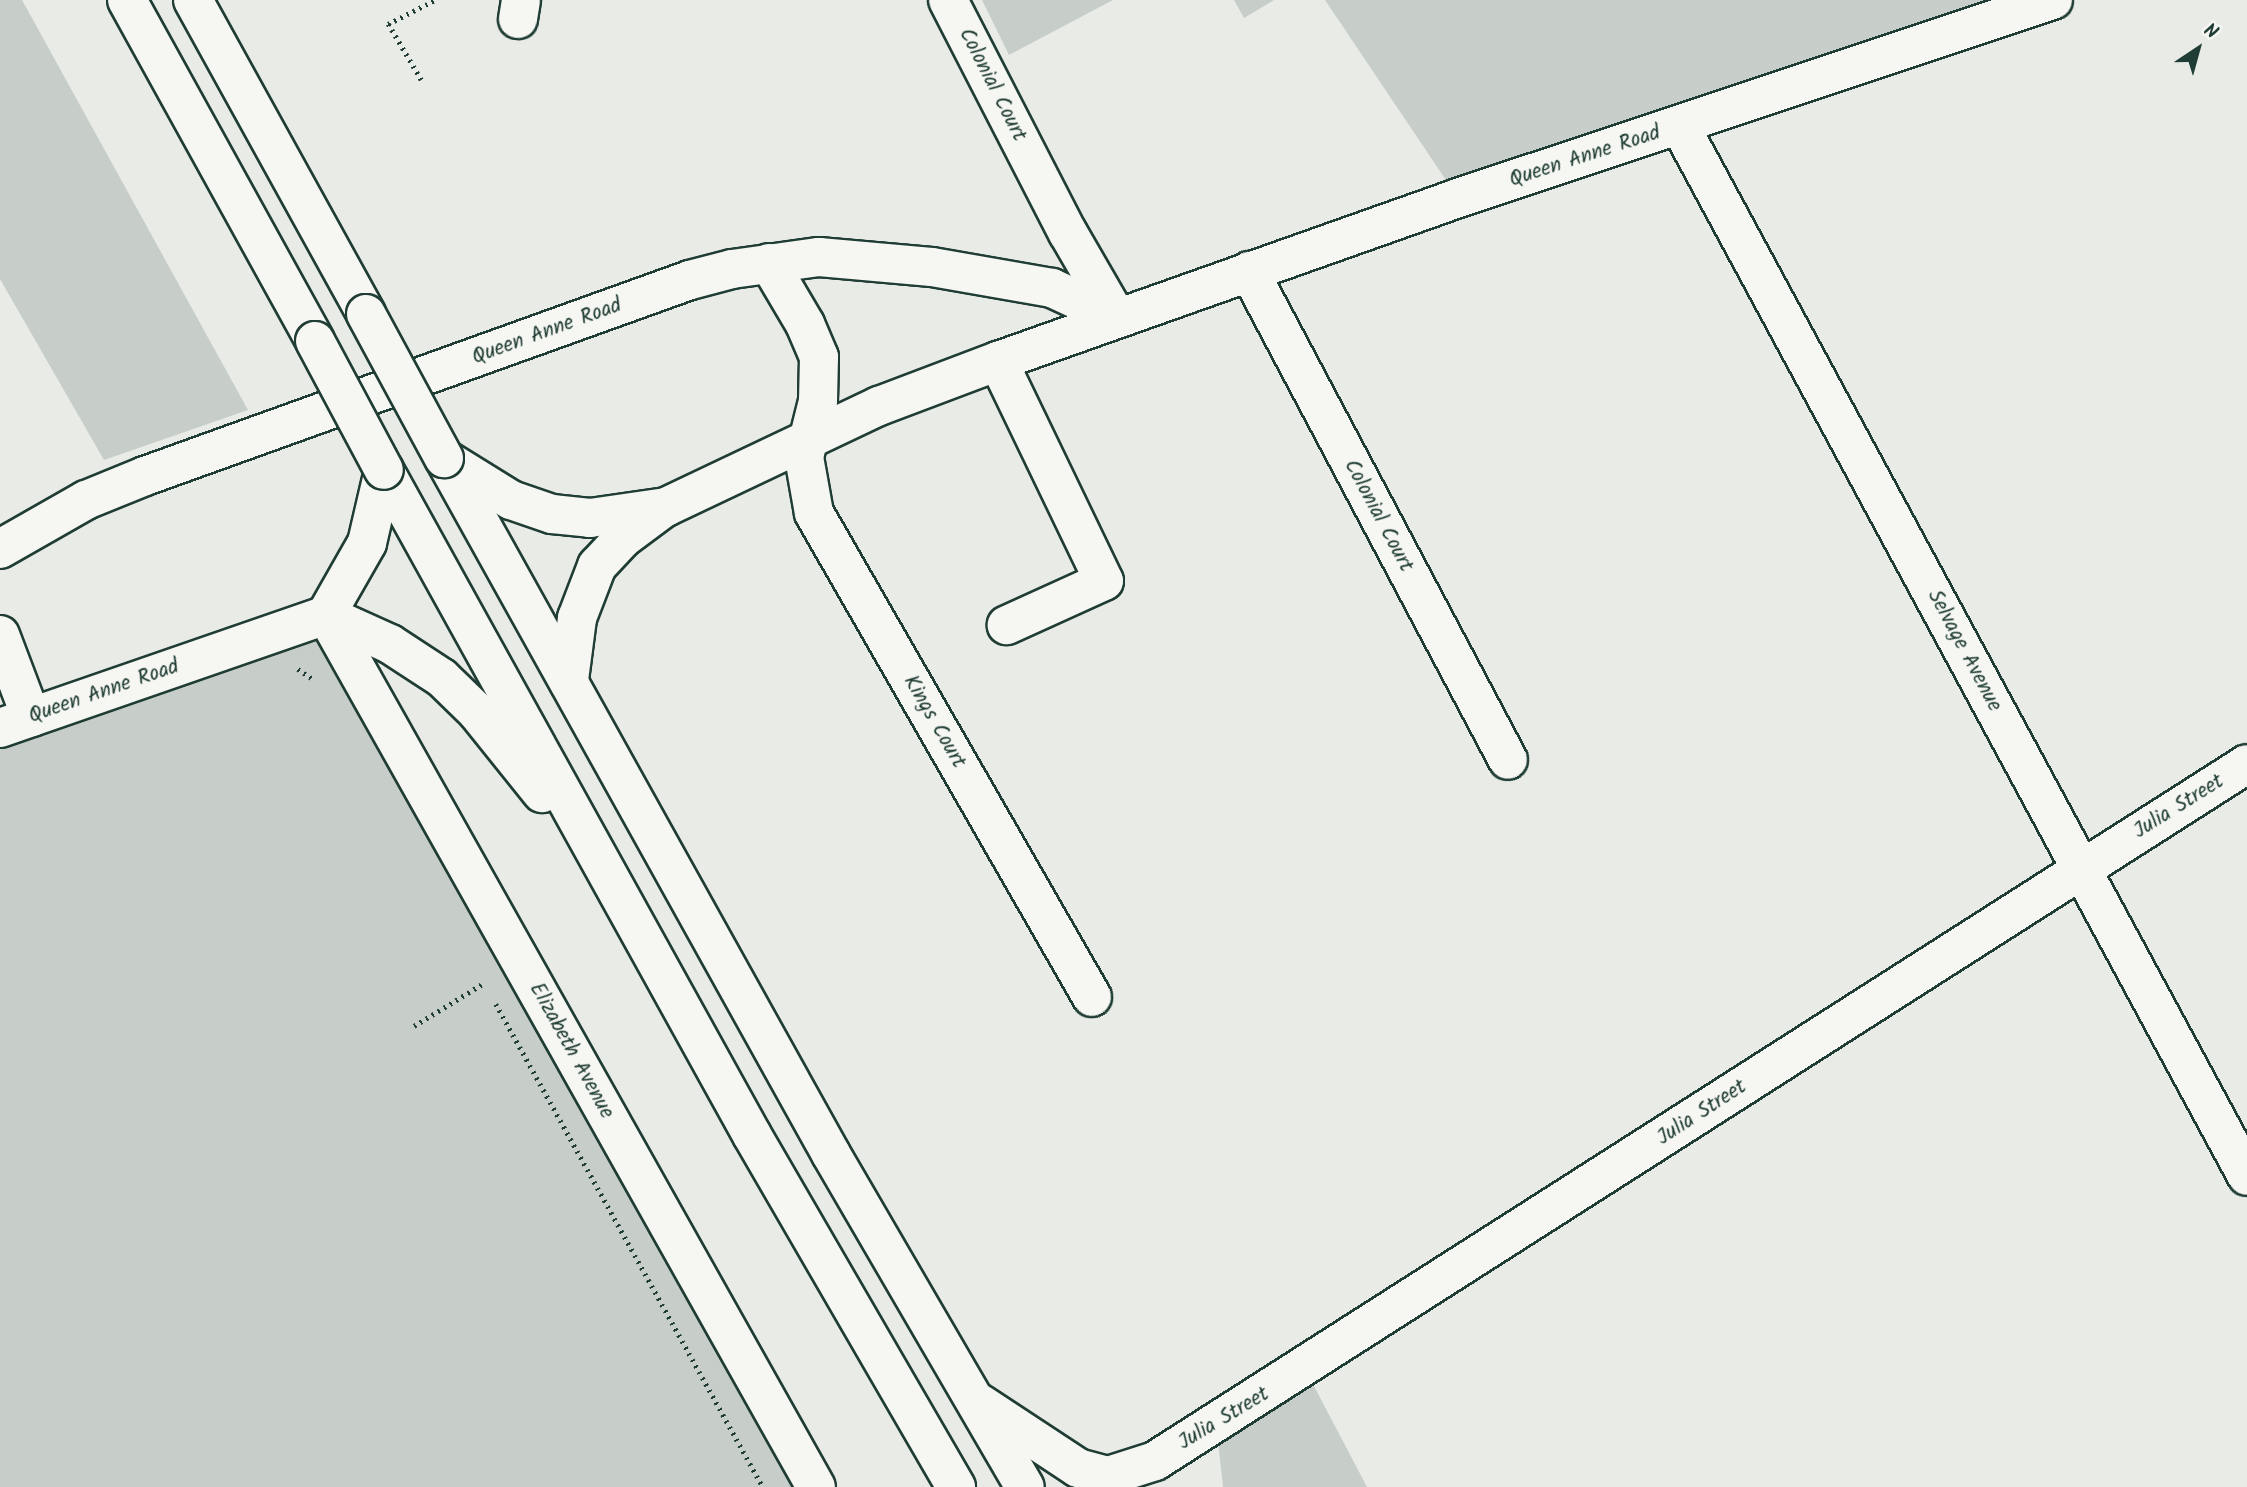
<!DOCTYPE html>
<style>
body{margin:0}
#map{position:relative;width:2247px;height:1487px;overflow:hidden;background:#e9ebe7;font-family:Kalam,sans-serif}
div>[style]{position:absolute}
.green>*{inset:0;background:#c7cec9}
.path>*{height:4.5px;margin-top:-2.25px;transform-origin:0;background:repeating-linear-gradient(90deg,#1f3d34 0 2px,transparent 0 7px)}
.roads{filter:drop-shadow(2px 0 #1f3d34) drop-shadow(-2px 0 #1f3d34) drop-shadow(0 2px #1f3d34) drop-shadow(0 -2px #1f3d34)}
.minor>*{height:38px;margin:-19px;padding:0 19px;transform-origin:19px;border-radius:19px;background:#f6f6f2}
.highway>*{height:38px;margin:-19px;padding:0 19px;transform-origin:19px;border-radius:19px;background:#f6f6f2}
.bridges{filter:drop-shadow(2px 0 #1f3d34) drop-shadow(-2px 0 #1f3d34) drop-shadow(0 2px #1f3d34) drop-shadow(0 -2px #1f3d34)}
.highway-bridge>*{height:38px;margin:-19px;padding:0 19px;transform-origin:19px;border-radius:19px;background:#f6f6f2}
span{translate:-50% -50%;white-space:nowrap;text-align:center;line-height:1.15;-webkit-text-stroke:7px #f6f6f2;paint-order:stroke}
.street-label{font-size:21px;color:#1f3d34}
.north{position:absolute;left:2163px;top:14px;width:70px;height:70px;-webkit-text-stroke:5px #f6f6f2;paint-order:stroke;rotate:36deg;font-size:19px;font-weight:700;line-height:28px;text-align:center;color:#1f3d34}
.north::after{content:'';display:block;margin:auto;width:24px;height:32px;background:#1f3d34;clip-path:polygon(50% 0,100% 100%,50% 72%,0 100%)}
</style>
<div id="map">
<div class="green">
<div style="clip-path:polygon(0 0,22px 0,248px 410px,104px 460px,0 279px)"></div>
<div style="clip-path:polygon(982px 0,1113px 0,1009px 55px)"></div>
<div style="clip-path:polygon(1234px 0,1274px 0,1244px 18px)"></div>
<div style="clip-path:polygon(1325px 0,2053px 0,1458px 198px)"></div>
<div style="clip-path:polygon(326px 615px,816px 1487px,0 1487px,0 730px)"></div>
<div style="clip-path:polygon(1305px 1369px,1367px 1487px,1223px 1487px,1216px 1423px)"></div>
</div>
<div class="path">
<div style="left:421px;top:80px;width:65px;rotate:-120.5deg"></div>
<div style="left:388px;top:24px;width:53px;rotate:-27.1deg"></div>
<div style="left:298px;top:669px;width:18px;rotate:34deg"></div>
<div style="left:496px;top:1004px;width:552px;rotate:61.07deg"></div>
<div style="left:414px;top:1026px;width:82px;rotate:-31.6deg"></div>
</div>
<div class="roads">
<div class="minor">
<div style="left:948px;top:0;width:262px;rotate:62.8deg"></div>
<div style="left:1068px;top:233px;width:98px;rotate:60deg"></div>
<div style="left:518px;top:19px;width:19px;rotate:-81deg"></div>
<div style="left:1680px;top:126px;width:1193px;rotate:61.63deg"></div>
<div style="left:769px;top:263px;width:71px;rotate:59.5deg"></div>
<div style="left:805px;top:324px;width:36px;rotate:67deg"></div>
<div style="left:819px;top:357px;width:44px;rotate:91.3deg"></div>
<div style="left:818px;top:401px;width:58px;rotate:104deg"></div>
<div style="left:804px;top:457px;width:57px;rotate:79.9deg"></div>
<div style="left:814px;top:513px;width:558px;rotate:60.13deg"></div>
<div style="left:1249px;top:271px;width:553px;rotate:62.09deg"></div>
<div style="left:998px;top:361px;width:244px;rotate:64.3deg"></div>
<div style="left:1104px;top:581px;width:107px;rotate:155.6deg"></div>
<div style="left:666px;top:507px;width:236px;rotate:-25.4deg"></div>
<div style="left:879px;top:406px;width:127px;rotate:-20.7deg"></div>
<div style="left:998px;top:361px;width:488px;rotate:-19.5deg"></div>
<div style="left:1458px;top:198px;width:627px;rotate:-18.41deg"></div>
<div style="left:0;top:549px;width:99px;rotate:-29.7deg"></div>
<div style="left:86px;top:500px;width:64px;rotate:-22.1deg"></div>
<div style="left:145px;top:476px;width:579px;rotate:-19.78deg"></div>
<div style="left:690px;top:280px;width:43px;rotate:-14.7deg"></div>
<div style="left:732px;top:269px;width:88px;rotate:-7.9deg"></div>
<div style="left:819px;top:257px;width:113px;rotate:5.1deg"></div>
<div style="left:932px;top:267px;width:122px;rotate:9.9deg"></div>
<div style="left:1052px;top:288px;width:72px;rotate:24.8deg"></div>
<div style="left:0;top:635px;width:88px;rotate:69.3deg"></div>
<div style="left:0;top:728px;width:345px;rotate:-19.1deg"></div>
<div style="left:326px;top:615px;width:1000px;rotate:60.67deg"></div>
<div style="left:1155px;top:1461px;width:1295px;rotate:-32.55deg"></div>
</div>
<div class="highway">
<div style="left:127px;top:0;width:389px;rotate:61.1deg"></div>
<div style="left:193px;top:0;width:359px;rotate:61.1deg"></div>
<div style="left:444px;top:458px;width:796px;rotate:60.92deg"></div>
<div style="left:831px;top:1154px;width:385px;rotate:59.8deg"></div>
<div style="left:448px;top:461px;width:74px;rotate:31.8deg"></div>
<div style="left:511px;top:500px;width:43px;rotate:18.9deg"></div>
<div style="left:552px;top:514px;width:38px;rotate:6deg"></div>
<div style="left:590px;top:518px;width:77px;rotate:-8.2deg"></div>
<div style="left:384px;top:470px;width:760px;rotate:61.04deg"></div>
<div style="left:752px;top:1135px;width:407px;rotate:59.9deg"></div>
<div style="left:384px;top:470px;width:75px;rotate:103.1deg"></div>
<div style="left:367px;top:543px;width:83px;rotate:119.7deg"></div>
<div style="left:326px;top:615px;width:70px;rotate:24.4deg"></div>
<div style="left:390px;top:644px;width:62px;rotate:33.2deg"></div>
<div style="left:442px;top:678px;width:49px;rotate:44.2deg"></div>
<div style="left:477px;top:712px;width:104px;rotate:51.3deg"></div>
<div style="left:569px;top:680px;width:63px;rotate:-82.6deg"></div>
<div style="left:577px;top:618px;width:56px;rotate:-69deg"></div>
<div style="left:597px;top:566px;width:37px;rotate:-47deg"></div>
<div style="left:622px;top:539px;width:49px;rotate:-36.6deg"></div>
<div style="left:981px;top:1404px;width:116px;rotate:33.4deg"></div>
<div style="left:1078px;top:1468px;width:31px;rotate:15deg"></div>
<div style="left:1108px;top:1476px;width:49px;rotate:-17.7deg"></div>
</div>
</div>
<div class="bridges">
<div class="highway-bridge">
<div style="left:366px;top:314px;width:164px;rotate:61.6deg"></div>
<div style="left:315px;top:341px;width:146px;rotate:61.9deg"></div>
</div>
</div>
<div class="street-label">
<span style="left:992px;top:85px;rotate:63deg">Colonial Court</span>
<span style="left:1585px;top:157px;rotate:-18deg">Queen Anne Road</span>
<span style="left:547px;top:332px;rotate:-20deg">Queen Anne Road</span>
<span style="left:1378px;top:516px;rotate:62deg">Colonial Court</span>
<span style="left:1964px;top:651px;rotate:62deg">Selvage Avenue</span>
<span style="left:104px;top:692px;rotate:-19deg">Queen Anne Road</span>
<span style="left:934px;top:722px;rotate:60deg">Kings Court</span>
<span style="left:2179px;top:807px;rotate:-32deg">Julia Street</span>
<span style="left:571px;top:1051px;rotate:61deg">Elizabeth Avenue</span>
<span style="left:1702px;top:1113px;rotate:-33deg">Julia Street</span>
<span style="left:1224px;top:1419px;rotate:-31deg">Julia Street</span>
</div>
<div class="north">N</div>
</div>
